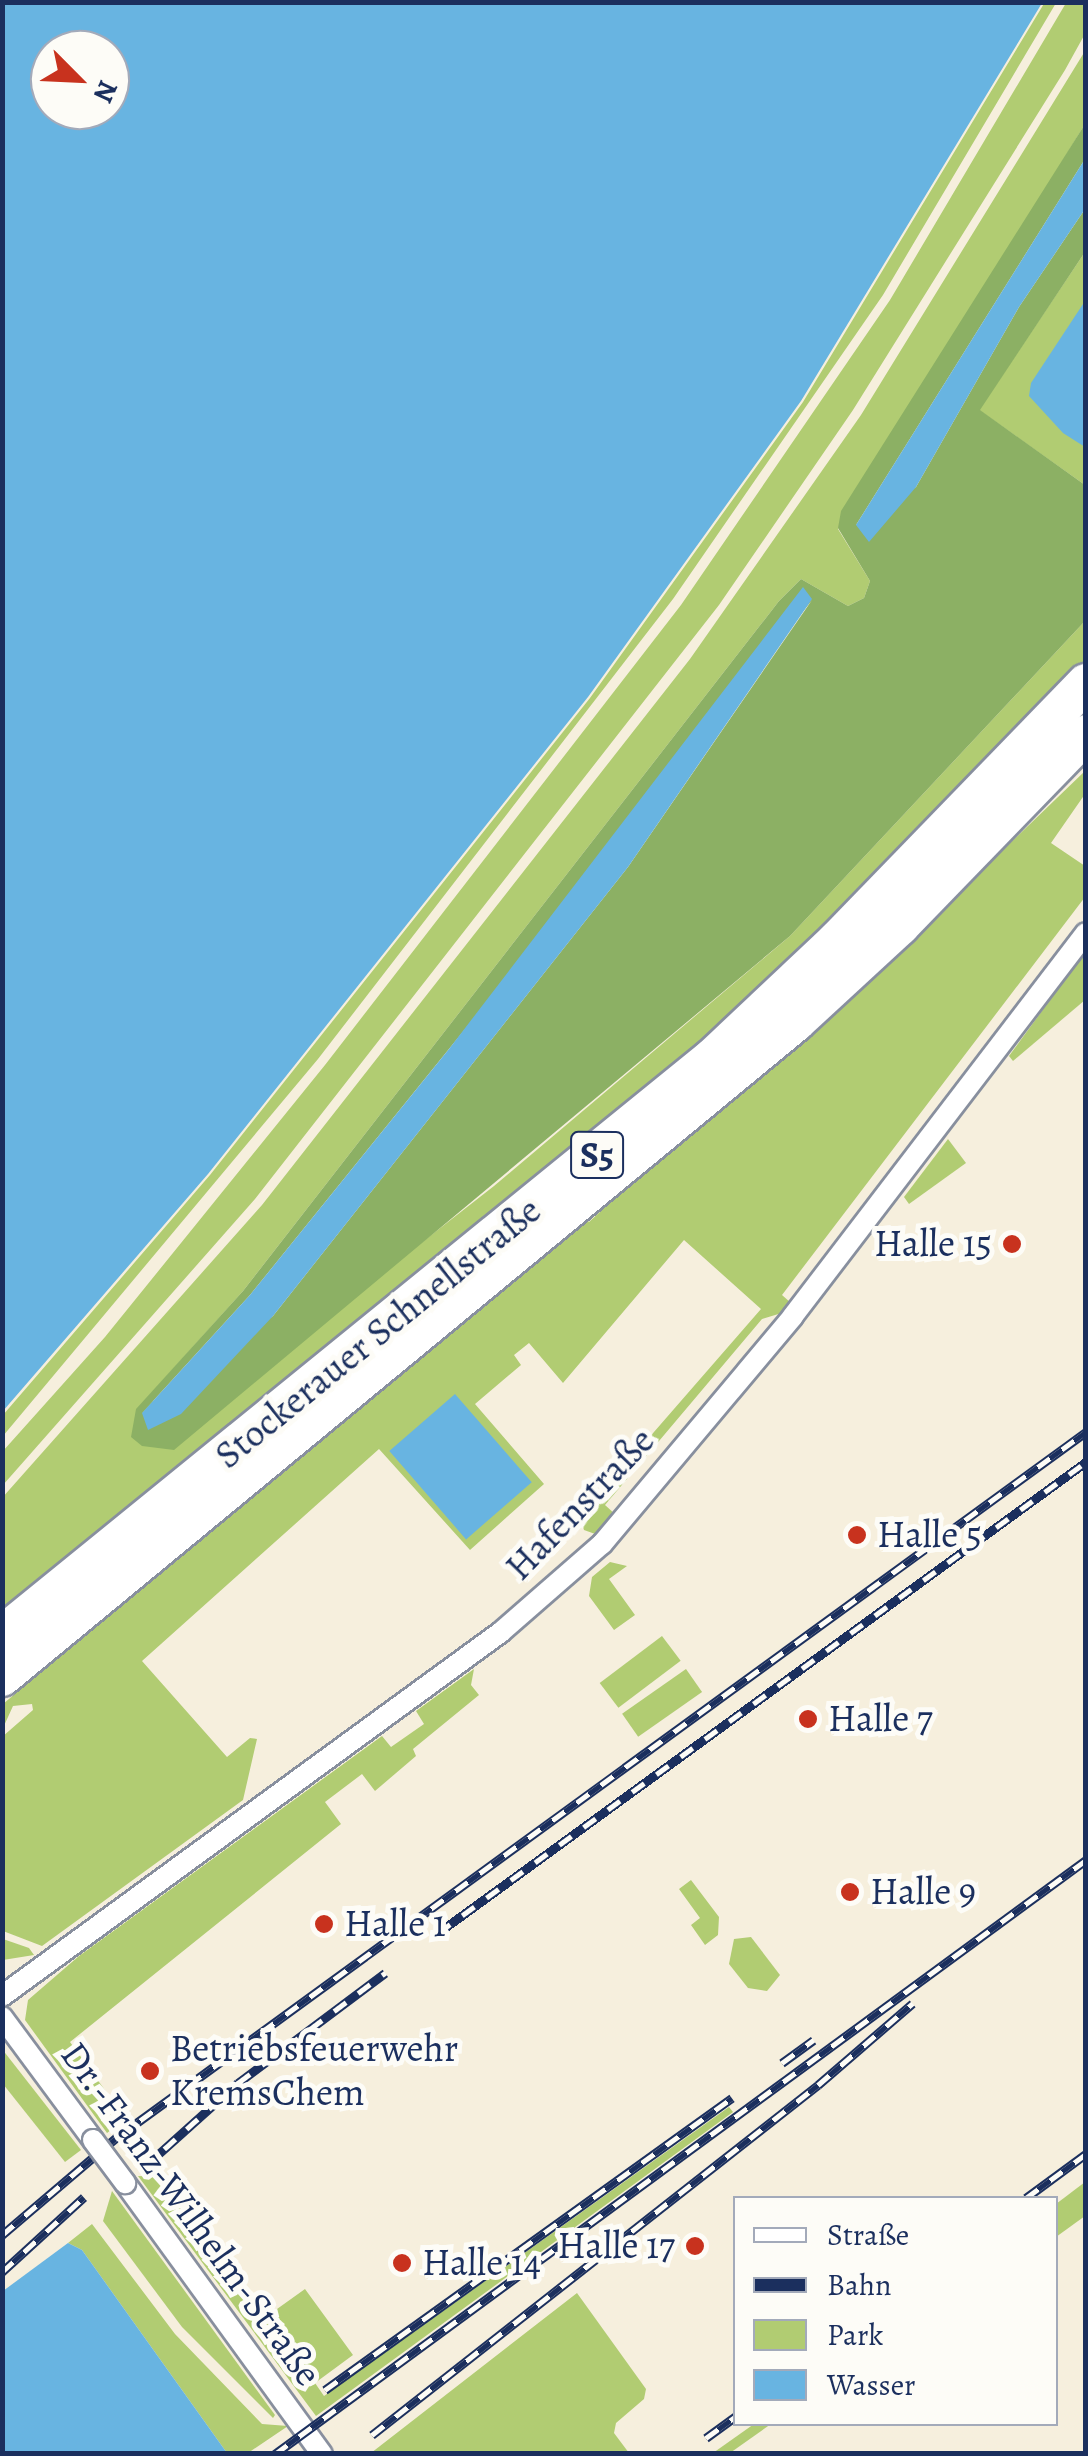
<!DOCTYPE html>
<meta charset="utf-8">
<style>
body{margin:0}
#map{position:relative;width:1088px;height:2456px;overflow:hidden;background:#f6efdd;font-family:Alegreya,serif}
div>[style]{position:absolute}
.green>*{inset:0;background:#b1cc72;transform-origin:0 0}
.forest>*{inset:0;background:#8cb064}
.water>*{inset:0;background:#68b4e1;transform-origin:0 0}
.roads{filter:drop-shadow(2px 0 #888f9e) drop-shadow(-2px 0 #888f9e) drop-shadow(0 2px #888f9e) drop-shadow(0 -2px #888f9e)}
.street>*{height:20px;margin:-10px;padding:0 10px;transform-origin:10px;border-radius:10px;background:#fff}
.highway>*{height:38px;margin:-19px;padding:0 19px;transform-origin:19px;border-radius:19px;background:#fff}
.rail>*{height:9px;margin-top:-4.5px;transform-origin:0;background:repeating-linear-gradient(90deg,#fdfcf7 0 15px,#1b2f5e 0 30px);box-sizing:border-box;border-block:2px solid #1b2f5e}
.bridges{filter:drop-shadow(2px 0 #888f9e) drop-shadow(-2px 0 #888f9e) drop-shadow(0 2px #888f9e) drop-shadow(0 -2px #888f9e)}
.street-bridge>*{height:20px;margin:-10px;padding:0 10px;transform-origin:10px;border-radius:10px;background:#fff}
.dots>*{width:28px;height:28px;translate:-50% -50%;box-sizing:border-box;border:5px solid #fdfcf7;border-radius:50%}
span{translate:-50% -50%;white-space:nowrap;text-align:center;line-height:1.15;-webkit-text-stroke:10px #fdfcf7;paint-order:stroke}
.shield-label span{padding:2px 8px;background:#fdfcf7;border:2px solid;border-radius:8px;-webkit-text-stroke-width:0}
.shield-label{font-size:35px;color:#1b2f5e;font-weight:700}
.poi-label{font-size:38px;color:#1b2f5e}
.right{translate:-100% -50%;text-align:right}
.left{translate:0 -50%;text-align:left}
.street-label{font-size:38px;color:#1b2f5e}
.frame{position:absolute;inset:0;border:5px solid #1b2f5e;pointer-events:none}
.legend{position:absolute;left:733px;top:2196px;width:325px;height:230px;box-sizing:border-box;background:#fdfcf7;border:2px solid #a3aaba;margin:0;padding:12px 18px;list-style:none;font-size:30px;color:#1b2f5e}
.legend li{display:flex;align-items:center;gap:20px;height:50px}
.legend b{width:50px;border:2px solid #a3aaba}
.north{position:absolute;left:30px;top:30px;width:100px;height:100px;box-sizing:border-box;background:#fdfcf7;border:2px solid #a3aaba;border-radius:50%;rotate:114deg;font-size:28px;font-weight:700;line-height:40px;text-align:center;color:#1b2f5e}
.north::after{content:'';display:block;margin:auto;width:35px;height:45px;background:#c8321e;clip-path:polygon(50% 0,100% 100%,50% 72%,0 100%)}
</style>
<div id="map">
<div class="green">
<div style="clip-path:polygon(1045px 2px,1056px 3px,883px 295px,673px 599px,318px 1059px,3px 1436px,3px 1415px,210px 1175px,590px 698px,803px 402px)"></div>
<div style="clip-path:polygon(1066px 3px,1085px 3px,1086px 32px,1065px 70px,853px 410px,719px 605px,255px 1199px,3px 1485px,3px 1451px,105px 1337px,325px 1065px,681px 605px,890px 300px)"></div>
<div style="clip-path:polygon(1085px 51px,1085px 124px,838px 529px,870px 581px,864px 598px,848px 606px,801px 579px,779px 601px,243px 1291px,137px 1409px,338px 1308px,494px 1186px,790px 936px,1085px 621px,1085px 660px,932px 824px,657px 1085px,3px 1615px,2px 1498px,262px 1205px,690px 659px,861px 415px)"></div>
<div style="clip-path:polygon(1085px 252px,1085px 485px,979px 410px)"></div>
<div style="clip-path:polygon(1085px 771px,1085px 794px,1051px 843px,1085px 866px,1085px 897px,782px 1295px,791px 1303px,785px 1312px,762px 1319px,605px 1505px,616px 1515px,598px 1535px,584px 1530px,580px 1517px,761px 1309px,684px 1240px,563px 1383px,529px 1343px,514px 1355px,521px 1365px,475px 1404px,544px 1484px,470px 1550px,379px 1449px,142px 1661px,227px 1757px,250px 1738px,257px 1739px,243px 1800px,42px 1946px,3px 1931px,2px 1737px,33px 1710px,32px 1704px,13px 1706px,3px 1728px,3px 1704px,584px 1216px,589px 1222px,680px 1138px,803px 1043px)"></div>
<div style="clip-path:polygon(1085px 952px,1085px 1000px,1013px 1061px,1009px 1056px)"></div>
<div style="clip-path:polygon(948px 1139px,966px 1163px,909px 1204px,904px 1197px)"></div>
<div style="clip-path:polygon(610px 1562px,627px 1566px,609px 1579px,635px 1615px,614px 1630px,589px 1596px,592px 1577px)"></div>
<div style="left:662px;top:1636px;width:31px;height:78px;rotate:53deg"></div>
<div style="clip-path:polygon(474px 1669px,471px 1685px,479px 1695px,413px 1749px,416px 1756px,375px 1791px,362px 1774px,325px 1802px,341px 1824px,70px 2042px,126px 2119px,107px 2133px,25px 2020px,28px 2000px,79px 1956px,382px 1736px,391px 1747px,424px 1724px,416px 1711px)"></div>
<div style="left:686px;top:1669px;width:28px;height:78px;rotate:55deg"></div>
<div style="clip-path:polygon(691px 1880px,719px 1917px,718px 1935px,705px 1945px,691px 1925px,700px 1918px,679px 1889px)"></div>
<div style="clip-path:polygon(751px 1937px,780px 1975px,767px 1991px,748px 1988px,729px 1964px,734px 1939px)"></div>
<div style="clip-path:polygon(3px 1939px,29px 1948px,34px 1955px,3px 1960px)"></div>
<div style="clip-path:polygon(2px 2049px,81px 2150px,65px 2162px,3px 2084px)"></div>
<div style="clip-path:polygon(729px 2107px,733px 2112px,316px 2416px,138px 2176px,161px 2177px,263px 2319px,305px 2289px,353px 2355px,315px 2383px,324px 2396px)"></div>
<div style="clip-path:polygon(1085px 2182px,1085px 2216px,1056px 2237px,1056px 2204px)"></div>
<div style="clip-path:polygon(112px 2191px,275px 2415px,273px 2418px,182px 2327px,103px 2221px)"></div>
<div style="clip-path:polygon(92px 2224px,175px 2334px,262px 2424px,288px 2426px,248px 2453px,227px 2453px,82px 2250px,68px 2243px)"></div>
<div style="clip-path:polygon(577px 2293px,646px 2389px,644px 2399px,616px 2423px,614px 2433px,629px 2453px,371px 2453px)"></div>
<div style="clip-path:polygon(754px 2424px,771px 2424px,730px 2453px,713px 2453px)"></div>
</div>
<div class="forest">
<div style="clip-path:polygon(evenodd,1085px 124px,1085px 159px,856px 525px,916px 487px,1019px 307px,1085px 209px,1085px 252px,980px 410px,1085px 485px,1085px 621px,790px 936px,174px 1450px,142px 1446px,131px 1437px,136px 1409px,243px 1291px,779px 601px,801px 579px,848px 606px,864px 598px,870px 581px,838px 528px,841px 511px,1085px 124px,812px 600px,628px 867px,273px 1316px,142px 1413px,250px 1295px,812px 600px)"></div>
</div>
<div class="water">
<div style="clip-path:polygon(evenodd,3px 2px,1042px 3px,801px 401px,588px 697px,208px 1174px,3px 1411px,3px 2px,110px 50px,110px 110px,50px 110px,50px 50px,110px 50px)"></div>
<div style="clip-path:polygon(1085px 159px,1085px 209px,1019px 307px,916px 487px,869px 542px,856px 525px)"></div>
<div style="clip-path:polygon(1085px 301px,1085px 447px,1063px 433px,1029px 396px,1031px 383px)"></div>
<div style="clip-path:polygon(803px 587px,812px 599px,628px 867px,273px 1316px,181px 1414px,148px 1430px,142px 1413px,250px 1295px,449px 1049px)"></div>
<div style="left:455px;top:1394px;width:117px;height:87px;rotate:49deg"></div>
<div style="clip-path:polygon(68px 2243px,82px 2250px,227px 2453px,3px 2453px,3px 2291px)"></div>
</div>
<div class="roads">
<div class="street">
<div style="left:2px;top:1996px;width:618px;rotate:-36.11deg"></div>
<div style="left:501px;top:1632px;width:134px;rotate:-41.1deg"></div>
<div style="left:602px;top:1544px;width:297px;rotate:-50deg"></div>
<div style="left:793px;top:1316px;width:482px;rotate:-52.6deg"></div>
<div style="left:2px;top:2017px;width:153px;rotate:53.5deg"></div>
<div style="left:125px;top:2183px;width:335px;rotate:54deg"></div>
</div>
<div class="highway">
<div style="left:2px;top:1635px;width:916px;rotate:-39.11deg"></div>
<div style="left:713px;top:1057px;width:170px;rotate:-43.3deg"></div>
<div style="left:837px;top:940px;width:358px;rotate:-45.9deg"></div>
<div style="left:2px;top:1677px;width:1029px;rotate:-39.52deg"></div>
<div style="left:796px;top:1022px;width:142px;rotate:-42.7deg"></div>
<div style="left:900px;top:926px;width:267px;rotate:-45.9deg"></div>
</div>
</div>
<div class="rail">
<div style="left:438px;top:1933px;width:801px;rotate:-36.01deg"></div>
<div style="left:782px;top:2063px;width:39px;rotate:-36deg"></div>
<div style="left:142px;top:2169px;width:129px;rotate:-41.9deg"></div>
<div style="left:238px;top:2083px;width:184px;rotate:-36.8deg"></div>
<div style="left:1026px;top:2198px;width:74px;rotate:-36.3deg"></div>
<div style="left:2px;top:2235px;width:150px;rotate:-40.4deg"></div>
<div style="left:116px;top:2138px;width:1200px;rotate:-36.05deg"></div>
<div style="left:2px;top:2272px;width:111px;rotate:-42.4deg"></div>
<div style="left:325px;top:2390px;width:501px;rotate:-35.66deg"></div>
<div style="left:372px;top:2435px;width:567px;rotate:-38.12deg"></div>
<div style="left:818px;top:2085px;width:125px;rotate:-40.8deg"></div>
<div style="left:706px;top:2438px;width:37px;rotate:-36deg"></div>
<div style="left:275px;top:2454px;width:1005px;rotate:-36.22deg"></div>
</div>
<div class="bridges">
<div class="street-bridge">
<div style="left:93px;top:2140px;width:54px;rotate:53.3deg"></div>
</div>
</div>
<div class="dots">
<div style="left:1012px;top:1244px;background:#c8321e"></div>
<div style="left:857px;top:1535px;background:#c8321e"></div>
<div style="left:808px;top:1719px;background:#c8321e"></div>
<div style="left:850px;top:1892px;background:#c8321e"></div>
<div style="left:324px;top:1924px;background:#c8321e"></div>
<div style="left:150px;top:2071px;background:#c8321e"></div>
<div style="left:695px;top:2246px;background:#c8321e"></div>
<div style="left:402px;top:2263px;background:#c8321e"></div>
</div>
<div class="shield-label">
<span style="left:597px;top:1155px">S5</span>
</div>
<div class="poi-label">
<span class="right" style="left:992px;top:1244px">Halle 15</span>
<span class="left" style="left:877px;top:1535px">Halle 5</span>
<span class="left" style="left:828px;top:1719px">Halle 7</span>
<span class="left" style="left:870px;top:1892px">Halle 9</span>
<span class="left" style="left:344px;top:1924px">Halle 1</span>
<span class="left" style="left:170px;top:2071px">Betriebsfeuerwehr<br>KremsChem</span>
<span class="right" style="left:675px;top:2246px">Halle 17</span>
<span class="left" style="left:422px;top:2263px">Halle 14</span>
</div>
<div class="street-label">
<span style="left:378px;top:1333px;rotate:-39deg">Stockerauer Schnellstraße</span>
<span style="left:580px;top:1504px;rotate:-46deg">Hafenstraße</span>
<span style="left:191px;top:2214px;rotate:54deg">Dr.-Franz-Wilhelm-Straße</span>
</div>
<div class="frame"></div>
<ul class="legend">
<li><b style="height:12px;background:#fff"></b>Straße</li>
<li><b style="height:12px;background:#1b2f5e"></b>Bahn</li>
<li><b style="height:28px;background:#b1cc72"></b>Park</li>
<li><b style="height:28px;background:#68b4e1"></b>Wasser</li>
</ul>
<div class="north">N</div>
</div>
